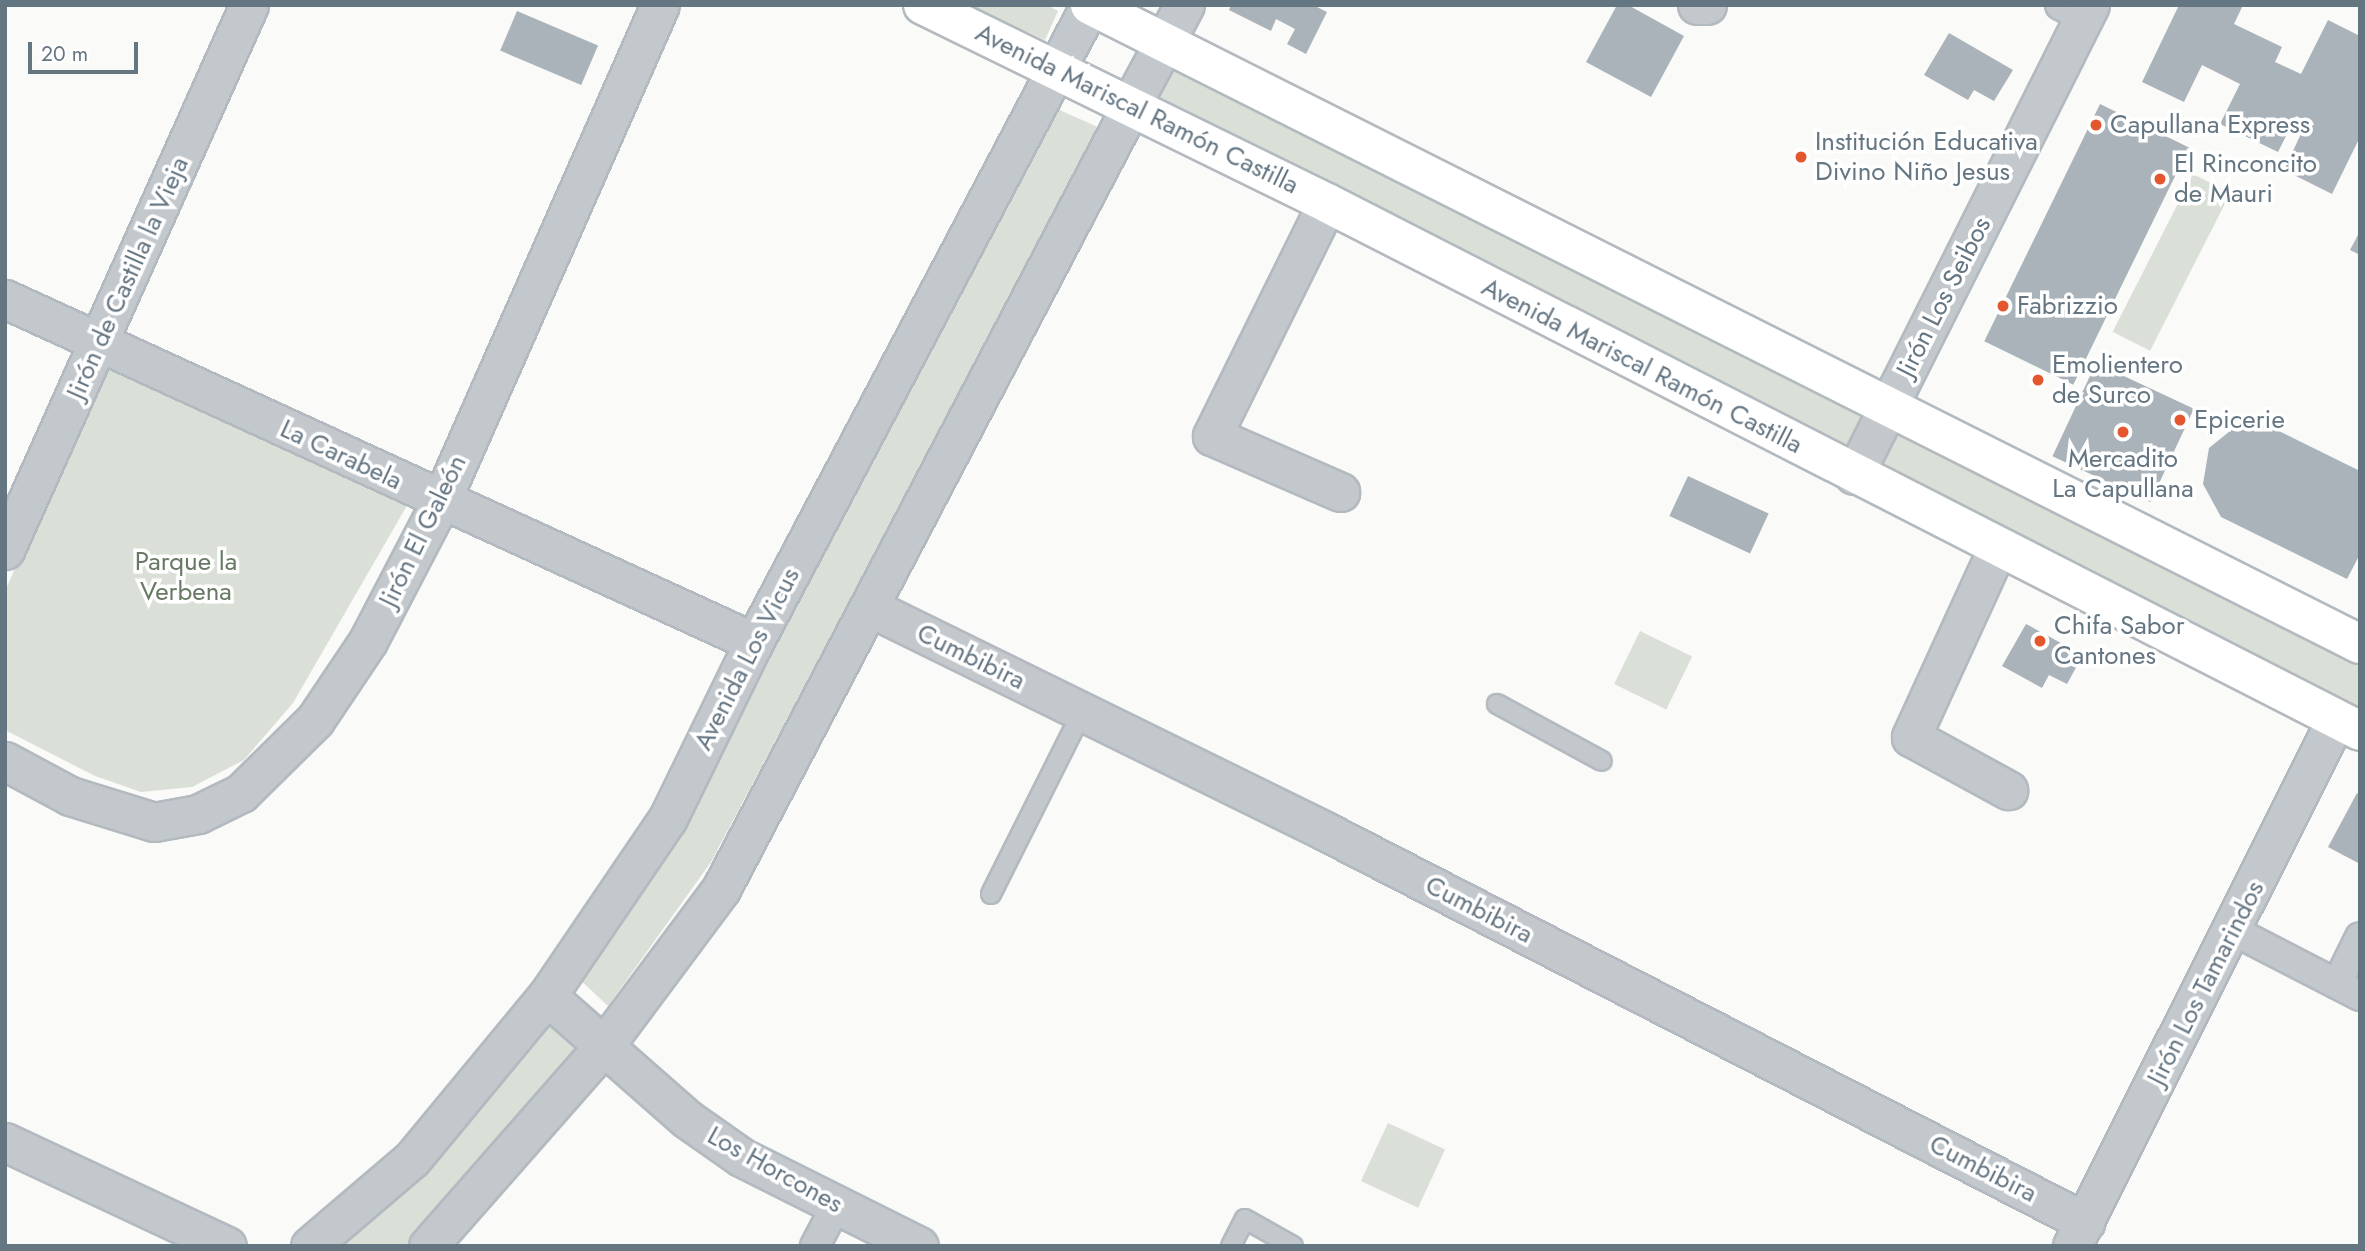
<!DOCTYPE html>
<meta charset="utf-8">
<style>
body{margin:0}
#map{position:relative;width:2365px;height:1251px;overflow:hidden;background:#fafaf8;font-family:Jost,sans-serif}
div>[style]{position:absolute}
.green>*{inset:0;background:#dadfd7;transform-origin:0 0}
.building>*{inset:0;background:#aab3b9;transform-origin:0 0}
.roads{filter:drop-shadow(2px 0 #b3babf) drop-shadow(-2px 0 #b3babf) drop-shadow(0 2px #b3babf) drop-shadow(0 -2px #b3babf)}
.service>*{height:18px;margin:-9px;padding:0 9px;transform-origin:9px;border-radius:9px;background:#c3c8cc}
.pedestrian>*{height:28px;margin:-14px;padding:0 14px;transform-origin:14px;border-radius:14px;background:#c3c8cc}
.minor>*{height:37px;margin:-18.5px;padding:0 18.5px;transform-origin:18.5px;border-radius:18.5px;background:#c3c8cc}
.tertiary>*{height:38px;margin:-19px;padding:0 19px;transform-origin:19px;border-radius:19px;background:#c3c8cc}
.secondary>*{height:38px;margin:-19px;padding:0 19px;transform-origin:19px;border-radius:19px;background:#fff}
.dots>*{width:19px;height:19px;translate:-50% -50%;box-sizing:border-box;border:4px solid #fff;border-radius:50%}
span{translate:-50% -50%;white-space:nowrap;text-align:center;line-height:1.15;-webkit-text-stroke:7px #fff;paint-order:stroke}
.street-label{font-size:26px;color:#657683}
.poi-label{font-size:26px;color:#657683}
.left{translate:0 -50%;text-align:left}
.park-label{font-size:26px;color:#687a64}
.frame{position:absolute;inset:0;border:7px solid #657683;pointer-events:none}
.scale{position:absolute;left:28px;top:42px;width:110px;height:32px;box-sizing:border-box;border:4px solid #657683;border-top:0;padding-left:9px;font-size:21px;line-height:24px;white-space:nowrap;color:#657683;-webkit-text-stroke:5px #fff;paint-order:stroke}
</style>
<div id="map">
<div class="green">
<div style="clip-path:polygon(967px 5px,1047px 5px,1058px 11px,1045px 40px)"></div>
<div style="left:1172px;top:59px;width:781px;height:47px;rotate:27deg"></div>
<div style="clip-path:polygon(1057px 109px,1100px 128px,711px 862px,608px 1006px,577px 977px,681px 834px,759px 671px)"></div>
<div style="left:2193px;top:174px;width:42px;height:177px;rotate:27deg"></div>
<div style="clip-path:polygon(106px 366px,409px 502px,293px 703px,244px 760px,192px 787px,141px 792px,95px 776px,5px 730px,5px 591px)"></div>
<div style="clip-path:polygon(1890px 424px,2360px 657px,2360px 720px,1867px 469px)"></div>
<div style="left:1640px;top:631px;width:58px;height:59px;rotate:26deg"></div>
<div style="clip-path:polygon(543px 1015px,584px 1056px,413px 1246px,327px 1246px)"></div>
<div style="left:1388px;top:1123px;width:63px;height:64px;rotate:25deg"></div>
</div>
<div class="building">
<div style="clip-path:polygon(1231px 5px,1313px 5px,1327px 12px,1306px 54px,1287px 44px,1295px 29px,1276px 19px,1271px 31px,1229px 10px)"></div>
<div style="clip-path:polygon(1617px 5px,1628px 5px,1684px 36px,1651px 97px,1586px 62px)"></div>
<div style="clip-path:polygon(2179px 5px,2243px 5px,2234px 24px,2282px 47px,2275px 62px,2301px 74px,2328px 20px,2360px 36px,2360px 137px,2332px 194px,2284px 170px,2307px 121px,2296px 116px,2278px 152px,2220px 124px,2240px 84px,2202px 65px,2184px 102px,2142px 82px)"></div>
<div style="left:517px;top:11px;width:88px;height:43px;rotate:23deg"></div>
<div style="clip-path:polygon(1949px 33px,2013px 70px,1994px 101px,1974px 90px,1968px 100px,1924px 75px)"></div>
<div style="left:2100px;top:104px;width:99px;height:264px;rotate:26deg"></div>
<div style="clip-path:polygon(2360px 231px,2360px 255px,2350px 250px)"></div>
<div style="left:2096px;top:363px;width:108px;height:103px;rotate:25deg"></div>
<div style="clip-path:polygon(2267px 425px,2360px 471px,2360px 554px,2347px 579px,2221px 517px,2203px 484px,2209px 448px,2235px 427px)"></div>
<div style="left:1688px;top:476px;width:89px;height:44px;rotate:25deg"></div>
<div style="clip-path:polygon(2026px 624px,2083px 655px,2067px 684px,2049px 675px,2042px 688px,2002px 666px)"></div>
<div style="clip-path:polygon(2357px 793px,2360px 795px,2360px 864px,2328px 847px)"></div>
</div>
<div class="roads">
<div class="service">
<div style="left:1497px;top:704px;width:119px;rotate:28.5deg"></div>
<div style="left:991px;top:894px;width:203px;rotate:-63.4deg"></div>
<div style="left:1231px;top:1246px;width:30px;rotate:-63deg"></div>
<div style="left:1245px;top:1219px;width:55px;rotate:29.4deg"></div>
</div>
<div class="pedestrian">
<div style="left:2060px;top:5px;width:27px;rotate:27deg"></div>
<div style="left:2234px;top:931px;width:142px;rotate:27.3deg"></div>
<div style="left:2337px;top:984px;width:52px;rotate:-63.9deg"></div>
<div style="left:815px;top:1246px;width:45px;rotate:-62.3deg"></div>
</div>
<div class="minor">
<div style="left:1697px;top:5px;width:10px"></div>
<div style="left:1327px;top:203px;width:260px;rotate:116.3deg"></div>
<div style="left:1212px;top:436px;width:140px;rotate:23.6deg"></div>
<div style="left:5px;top:299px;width:824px;rotate:24.61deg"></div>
<div style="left:1854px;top:475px;width:526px;rotate:-63.34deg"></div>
<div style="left:1997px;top:549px;width:207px;rotate:114.6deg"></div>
<div style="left:1911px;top:737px;width:111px;rotate:28.7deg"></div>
<div style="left:5px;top:550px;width:597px;rotate:-65.88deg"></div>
<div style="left:869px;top:607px;width:508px;rotate:26.16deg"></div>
<div style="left:1325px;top:831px;width:855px;rotate:27.22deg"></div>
<div style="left:5px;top:761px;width:74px;rotate:28.3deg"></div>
<div style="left:70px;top:796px;width:88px;rotate:17.2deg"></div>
<div style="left:154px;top:822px;width:45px;rotate:-10.3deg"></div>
<div style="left:198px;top:814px;width:48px;rotate:-26deg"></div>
<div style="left:241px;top:793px;width:104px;rotate:-44.6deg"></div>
<div style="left:315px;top:720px;width:95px;rotate:-56.1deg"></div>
<div style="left:368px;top:641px;width:158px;rotate:-62.5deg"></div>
<div style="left:441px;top:501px;width:542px;rotate:-66.18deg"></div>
<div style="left:547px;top:996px;width:186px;rotate:41.3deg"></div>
<div style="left:687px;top:1119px;width:66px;rotate:35.1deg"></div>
<div style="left:741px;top:1157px;width:199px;rotate:26.6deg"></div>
<div style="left:5px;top:1142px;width:245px;rotate:25.1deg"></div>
<div style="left:310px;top:1246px;width:134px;rotate:-40.5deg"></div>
<div style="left:412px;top:1159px;width:212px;rotate:-50.4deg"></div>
<div style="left:547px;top:996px;width:215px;rotate:-55.8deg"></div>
<div style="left:668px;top:818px;width:196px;rotate:-64deg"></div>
<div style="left:754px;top:642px;width:720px;rotate:-62.19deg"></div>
<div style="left:428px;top:1246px;width:266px;rotate:-48.7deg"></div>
<div style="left:604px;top:1046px;width:196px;rotate:-53.3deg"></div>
<div style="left:721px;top:889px;width:886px;rotate:-62.36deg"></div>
<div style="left:2072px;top:1246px;width:589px;rotate:-63.39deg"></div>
</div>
<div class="tertiary">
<div style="left:1132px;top:104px;width:112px;rotate:-61.8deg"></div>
</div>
<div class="secondary">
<div style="left:923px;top:5px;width:450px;rotate:26.1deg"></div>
<div style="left:1327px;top:203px;width:1160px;rotate:27.07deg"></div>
<div style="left:1090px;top:5px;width:1422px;rotate:26.71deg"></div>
</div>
</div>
<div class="dots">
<div style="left:2096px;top:125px;background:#e4572e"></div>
<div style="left:1801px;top:157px;background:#e4572e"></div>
<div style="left:2160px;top:179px;background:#e4572e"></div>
<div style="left:2003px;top:306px;background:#e4572e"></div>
<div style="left:2038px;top:380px;background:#e4572e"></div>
<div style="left:2180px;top:420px;background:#e4572e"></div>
<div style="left:2123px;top:432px;background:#e4572e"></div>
<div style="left:2040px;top:641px;background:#e4572e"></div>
</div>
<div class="street-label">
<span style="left:1137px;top:109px;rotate:26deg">Avenida Mariscal Ramón Castilla</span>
<span style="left:128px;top:278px;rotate:-66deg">Jirón de Castilla la Vieja</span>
<span style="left:1944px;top:297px;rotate:-63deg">Jirón Los Seibos</span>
<span style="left:1642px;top:366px;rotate:27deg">Avenida Mariscal Ramón Castilla</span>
<span style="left:341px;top:455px;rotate:25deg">La Carabela</span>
<span style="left:423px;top:531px;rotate:-64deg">Jirón El Galeón</span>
<span style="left:971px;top:657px;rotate:26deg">Cumbibira</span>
<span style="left:747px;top:659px;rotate:-63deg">Avenida Los Vicus</span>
<span style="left:1479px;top:910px;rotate:27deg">Cumbibira</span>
<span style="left:2206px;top:983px;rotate:-63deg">Jirón Los Tamarindos</span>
<span style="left:1983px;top:1169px;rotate:27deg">Cumbibira</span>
<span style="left:775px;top:1170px;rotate:29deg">Los Horcones</span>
</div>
<div class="poi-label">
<span class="left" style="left:2110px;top:125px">Capullana Express</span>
<span class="left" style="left:1815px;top:157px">Institución Educativa<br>Divino Niño Jesus</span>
<span class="left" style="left:2174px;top:179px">El Rinconcito<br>de Mauri</span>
<span class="left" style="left:2017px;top:306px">Fabrizzio</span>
<span class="left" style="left:2052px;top:380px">Emolientero<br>de Surco</span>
<span class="left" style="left:2194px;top:420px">Epicerie</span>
<span style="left:2123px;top:474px">Mercadito<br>La Capullana</span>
<span class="left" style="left:2054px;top:641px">Chifa Sabor<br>Cantones</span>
</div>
<div class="park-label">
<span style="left:186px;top:577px">Parque la<br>Verbena</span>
</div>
<div class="frame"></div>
<div class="scale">20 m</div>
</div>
